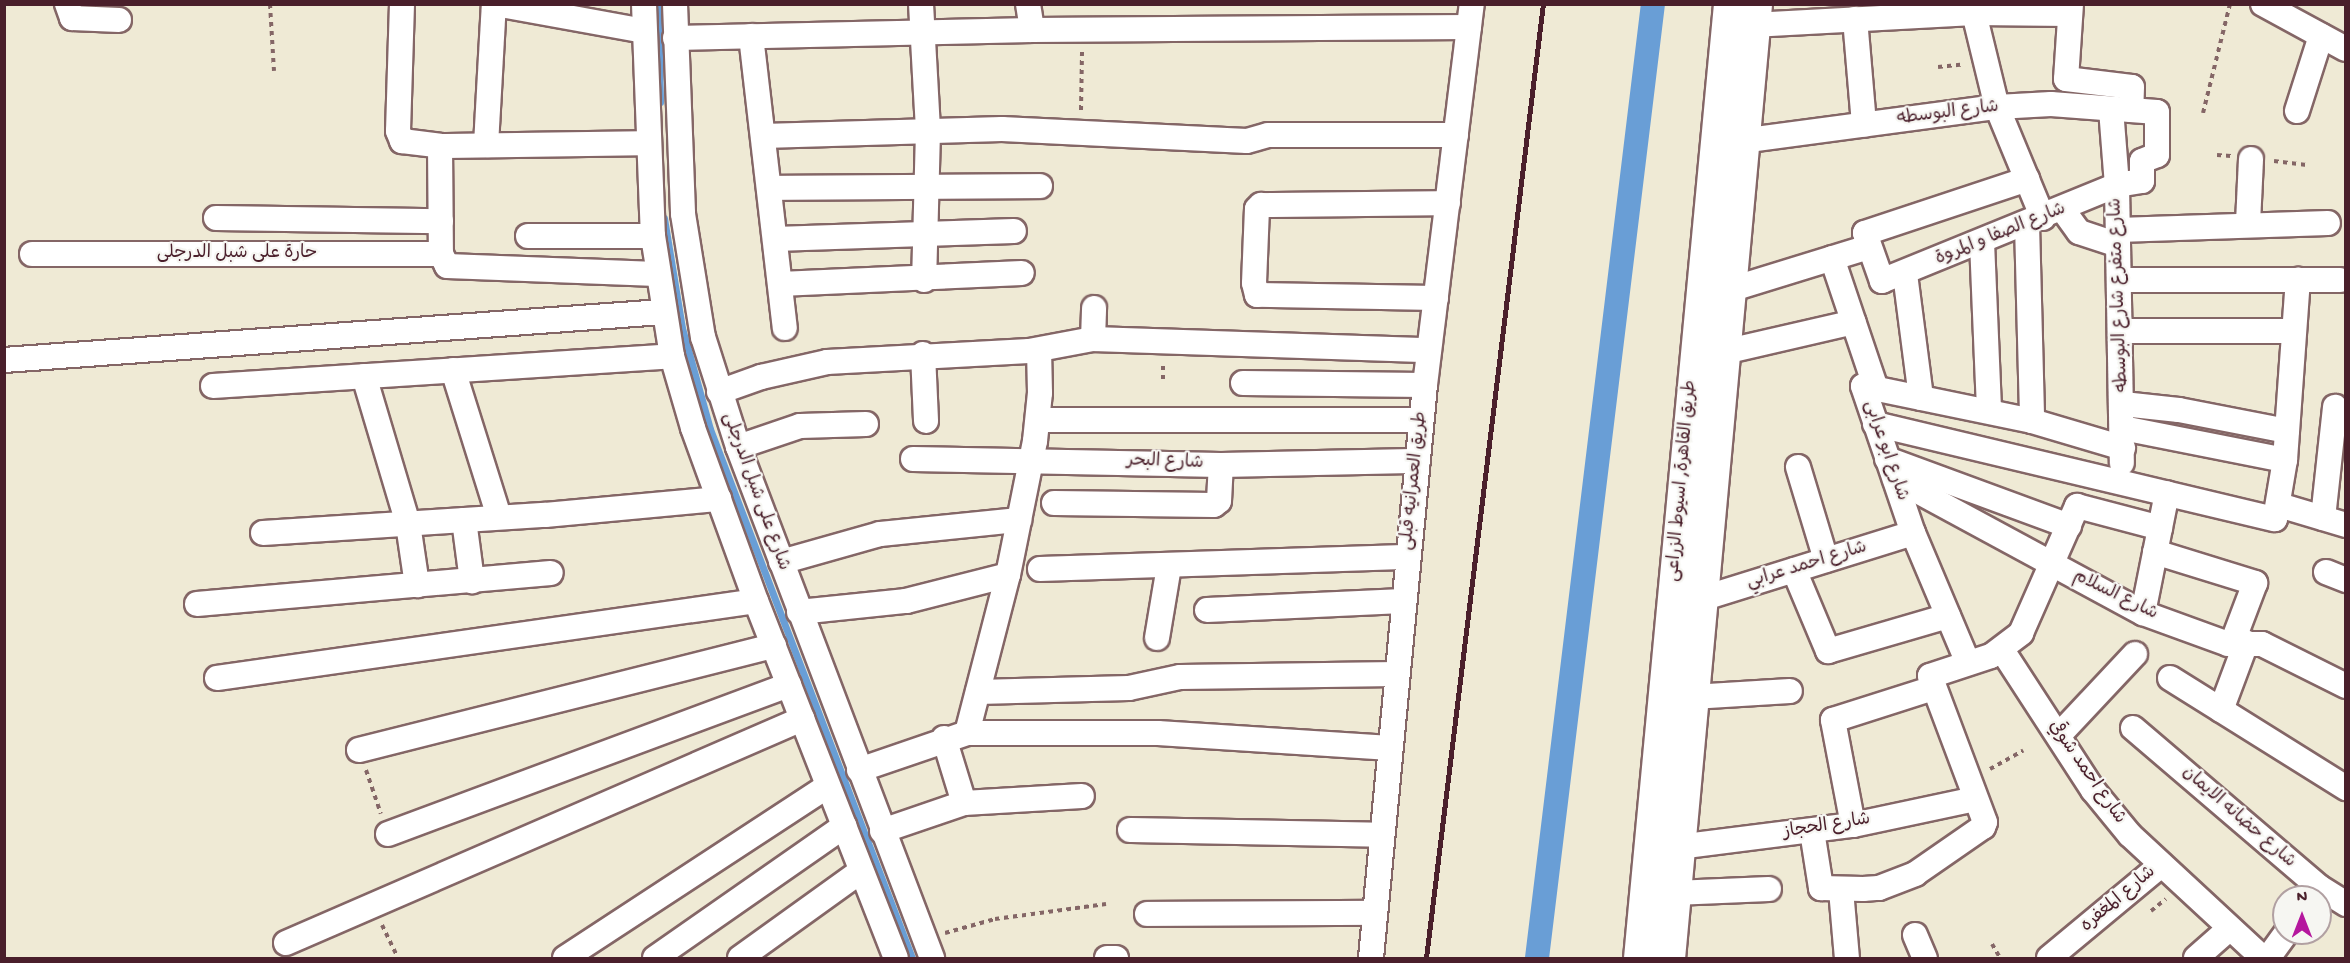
<!DOCTYPE html>
<meta charset="utf-8">
<style>
body{margin:0}
#map{position:relative;width:2350px;height:963px;overflow:hidden;background:#efead5;font-family:"Gochi Hand","Playpen Sans Arabic",sans-serif}
div>[style]{position:absolute}
.stream>*{height:7px;margin:-3.5px;padding:0 3.5px;transform-origin:3.5px;border-radius:3.5px;background:#699ed6}
.canal>*{height:24px;margin:-12px;padding:0 12px;transform-origin:12px;border-radius:12px;background:#699ed6}
.path>*{height:4px;margin-top:-2px;transform-origin:0;background:repeating-linear-gradient(90deg,#846666 0 4.5px,transparent 0 9px)}
.roads{filter:drop-shadow(2px 0 #846666) drop-shadow(-2px 0 #846666) drop-shadow(0 2px #846666) drop-shadow(0 -2px #846666)}
.minor>*{height:24px;margin:-12px;padding:0 12px;transform-origin:12px;border-radius:12px;background:#fff}
.trunk>*{height:33px;margin:-16.5px;padding:0 16.5px;transform-origin:16.5px;border-radius:16.5px;background:#fff}
.rail>*{height:4.5px;margin:-2.25px;padding:0 2.25px;transform-origin:2.25px;border-radius:2.25px;background:#4a1f2b}
span{translate:-50% -50%;white-space:nowrap;text-align:center;line-height:1.15;-webkit-text-stroke:4.5px #f6f6f2;paint-order:stroke}
.street-label{font-size:18px;color:#4a1f2b}
.frame{position:absolute;inset:0;border:6px solid #4a1f2b;pointer-events:none}
.north{position:absolute;left:2272px;top:885px;width:60px;height:60px;box-sizing:border-box;background:#f6f6f2;border:2px solid #b1a0a2;border-radius:50%;rotate:0deg;font-size:16px;font-weight:700;line-height:24px;text-align:center;color:#4a1f2b}
.north::after{content:'';display:block;margin:auto;width:21px;height:27px;background:#b5179e;clip-path:polygon(50% 0,100% 100%,50% 72%,0 100%)}
</style>
<div id="map">
<div class="stream">
<div style="left:658px;top:4px;width:98px;rotate:88.8deg"></div>
<div style="left:664px;top:218px;width:111px;rotate:80.7deg"></div>
<div style="left:682px;top:328px;width:105px;rotate:74.5deg"></div>
<div style="left:710px;top:429px;width:566px;rotate:69.1deg"></div>
</div>
<div class="canal">
<div style="left:1537px;top:958px;width:961px;rotate:-83.07deg"></div>
</div>
<div class="path">
<div style="left:270px;top:4px;width:67px;rotate:86.6deg"></div>
<div style="left:1938px;top:67px;width:27px;rotate:-6deg"></div>
<div style="left:1081px;top:110px;width:58px;rotate:-89deg"></div>
<div style="left:2203px;top:113px;width:112px;rotate:-76.1deg"></div>
<div style="left:2217px;top:155px;width:14px;rotate:4deg"></div>
<div style="left:2274px;top:161px;width:35px;rotate:7deg"></div>
<div style="left:1163px;top:379px;width:14px;rotate:-90deg"></div>
<div style="left:1990px;top:769px;width:38px;rotate:-29deg"></div>
<div style="left:366px;top:770px;width:46px;rotate:71.2deg"></div>
<div style="left:2151px;top:911px;width:19px;rotate:-39deg"></div>
<div style="left:382px;top:925px;width:37px;rotate:64deg"></div>
<div style="left:945px;top:933px;width:52px;rotate:-15.6deg"></div>
<div style="left:995px;top:919px;width:112px;rotate:-7.7deg"></div>
<div style="left:1992px;top:944px;width:16px;rotate:60deg"></div>
</div>
<div class="roads">
<div class="minor">
<div style="left:67px;top:4px;width:15px;rotate:70deg"></div>
<div style="left:72px;top:18px;width:47px;rotate:2.4deg"></div>
<div style="left:402px;top:4px;width:127px;rotate:91.8deg"></div>
<div style="left:398px;top:131px;width:11px;rotate:68deg"></div>
<div style="left:402px;top:141px;width:38px;rotate:7deg"></div>
<div style="left:440px;top:146px;width:207px;rotate:-0.8deg"></div>
<div style="left:496px;top:4px;width:150px;rotate:10.3deg"></div>
<div style="left:644px;top:4px;width:232px;rotate:87.8deg"></div>
<div style="left:653px;top:236px;width:121px;rotate:81deg"></div>
<div style="left:672px;top:356px;width:75px;rotate:73.7deg"></div>
<div style="left:693px;top:428px;width:184px;rotate:70deg"></div>
<div style="left:756px;top:601px;width:383px;rotate:68.6deg"></div>
<div style="left:675px;top:4px;width:210px;rotate:87.8deg"></div>
<div style="left:683px;top:214px;width:125px;rotate:80.8deg"></div>
<div style="left:703px;top:337px;width:115px;rotate:72.3deg"></div>
<div style="left:738px;top:447px;width:547px;rotate:69.21deg"></div>
<div style="left:921px;top:4px;width:127px;rotate:86.8deg"></div>
<div style="left:928px;top:131px;width:149px;rotate:91.5deg"></div>
<div style="left:1028px;top:4px;width:26px;rotate:81deg"></div>
<div style="left:2071px;top:4px;width:75px;rotate:93.8deg"></div>
<div style="left:2066px;top:79px;width:66px;rotate:6.9deg"></div>
<div style="left:2132px;top:87px;width:23px;rotate:92deg"></div>
<div style="left:2263px;top:4px;width:94px;rotate:28.5deg"></div>
<div style="left:1974px;top:13px;width:97px;rotate:76.3deg"></div>
<div style="left:1997px;top:107px;width:120px;rotate:67.5deg"></div>
<div style="left:1855px;top:19px;width:106px;rotate:85.1deg"></div>
<div style="left:1752px;top:25px;width:222px;rotate:-3.1deg"></div>
<div style="left:1974px;top:13px;width:95px;rotate:0.6deg"></div>
<div style="left:751px;top:36px;width:294px;rotate:83.4deg"></div>
<div style="left:675px;top:38px;width:357px;rotate:-1.3deg"></div>
<div style="left:1032px;top:30px;width:437px;rotate:-0.4deg"></div>
<div style="left:2111px;top:109px;width:76px;rotate:85.5deg"></div>
<div style="left:2117px;top:185px;width:278px;rotate:89deg"></div>
<div style="left:2297px;top:111px;width:79px;rotate:-72.3deg"></div>
<div style="left:763px;top:136px;width:239px;rotate:-1.7deg"></div>
<div style="left:1002px;top:129px;width:245px;rotate:2.8deg"></div>
<div style="left:1247px;top:141px;width:22px;rotate:-16deg"></div>
<div style="left:1268px;top:135px;width:188px"></div>
<div style="left:1741px;top:141px;width:258px;rotate:-7.6deg"></div>
<div style="left:1997px;top:107px;width:54px;rotate:-3.2deg"></div>
<div style="left:2051px;top:104px;width:106px;rotate:4.3deg"></div>
<div style="left:2157px;top:112px;width:43px;rotate:90deg"></div>
<div style="left:2157px;top:155px;width:16px;rotate:158deg"></div>
<div style="left:2142px;top:161px;width:20px;rotate:90deg"></div>
<div style="left:2142px;top:181px;width:25px;rotate:171deg"></div>
<div style="left:2117px;top:185px;width:254px;rotate:157.8deg"></div>
<div style="left:1882px;top:281px;width:51px;rotate:-109.5deg"></div>
<div style="left:1865px;top:233px;width:171px;rotate:-18.4deg"></div>
<div style="left:486px;top:145px;width:141px;rotate:-86.8deg"></div>
<div style="left:440px;top:146px;width:108px;rotate:89.5deg"></div>
<div style="left:441px;top:254px;width:13px;rotate:63deg"></div>
<div style="left:447px;top:266px;width:210px;rotate:2.2deg"></div>
<div style="left:769px;top:188px;width:271px;rotate:-0.4deg"></div>
<div style="left:2063px;top:210px;width:27px;rotate:54deg"></div>
<div style="left:2079px;top:232px;width:41px;rotate:18.4deg"></div>
<div style="left:216px;top:218px;width:225px;rotate:0.8deg"></div>
<div style="left:2248px;top:223px;width:64px;rotate:-87.3deg"></div>
<div style="left:2027px;top:224px;width:197px;rotate:88.5deg"></div>
<div style="left:2118px;top:230px;width:210px;rotate:-1.9deg"></div>
<div style="left:528px;top:236px;width:125px"></div>
<div style="left:775px;top:239px;width:239px;rotate:-1.9deg"></div>
<div style="left:1982px;top:242px;width:169px;rotate:87.6deg"></div>
<div style="left:32px;top:254px;width:409px"></div>
<div style="left:1832px;top:258px;width:138px;rotate:71.4deg"></div>
<div style="left:1905px;top:274px;width:125px;rotate:82.6deg"></div>
<div style="left:2119px;top:280px;width:221px"></div>
<div style="left:780px;top:284px;width:242px;rotate:-2.6deg"></div>
<div style="left:1729px;top:290px;width:146px;rotate:-17.1deg"></div>
<div style="left:1436px;top:298px;width:179px;rotate:-179deg"></div>
<div style="left:1257px;top:295px;width:12px;rotate:-104deg"></div>
<div style="left:1254px;top:283px;width:74px;rotate:-87.7deg"></div>
<div style="left:1257px;top:209px;width:6px;rotate:-45deg"></div>
<div style="left:1261px;top:205px;width:187px;rotate:-0.6deg"></div>
<div style="left:2121px;top:331px;width:173px"></div>
<div style="left:1093px;top:339px;width:31px;rotate:-88deg"></div>
<div style="left:1724px;top:352px;width:133px;rotate:-13deg"></div>
<div style="left:923px;top:354px;width:67px;rotate:87.4deg"></div>
<div style="left:4px;top:360px;width:661px;rotate:-4.17deg"></div>
<div style="left:453px;top:370px;width:154px;rotate:72.6deg"></div>
<div style="left:364px;top:376px;width:154px;rotate:73.4deg"></div>
<div style="left:408px;top:524px;width:62px;rotate:81.6deg"></div>
<div style="left:1243px;top:383px;width:182px;rotate:0.6deg"></div>
<div style="left:213px;top:386px;width:460px;rotate:-3.7deg"></div>
<div style="left:719px;top:392px;width:45px;rotate:-19.7deg"></div>
<div style="left:761px;top:377px;width:68px;rotate:-12.8deg"></div>
<div style="left:827px;top:362px;width:202px;rotate:-3.1deg"></div>
<div style="left:1029px;top:351px;width:65px;rotate:-10.6deg"></div>
<div style="left:1093px;top:339px;width:336px;rotate:1.9deg"></div>
<div style="left:2123px;top:404px;width:56px;rotate:6.1deg"></div>
<div style="left:2179px;top:410px;width:110px;rotate:11deg"></div>
<div style="left:1038px;top:420px;width:383px"></div>
<div style="left:1875px;top:424px;width:411px;rotate:13.4deg"></div>
<div style="left:2275px;top:519px;width:60px;rotate:-80.4deg"></div>
<div style="left:2285px;top:460px;width:181px;rotate:-85.9deg"></div>
<div style="left:2123px;top:428px;width:165px;rotate:11.2deg"></div>
<div style="left:738px;top:447px;width:65px;rotate:-18.7deg"></div>
<div style="left:800px;top:426px;width:66px;rotate:-1.7deg"></div>
<div style="left:913px;top:459px;width:308px;rotate:1.1deg"></div>
<div style="left:1221px;top:465px;width:197px;rotate:-1.2deg"></div>
<div style="left:1887px;top:459px;width:194px;rotate:20.2deg"></div>
<div style="left:1798px;top:467px;width:97px;rotate:73.2deg"></div>
<div style="left:1895px;top:479px;width:282px;rotate:28.4deg"></div>
<div style="left:2143px;top:613px;width:90px;rotate:20deg"></div>
<div style="left:2228px;top:644px;width:34px"></div>
<div style="left:2262px;top:644px;width:94px;rotate:26.6deg"></div>
<div style="left:1054px;top:503px;width:160px;rotate:0.7deg"></div>
<div style="left:1214px;top:505px;width:6px;rotate:-39deg"></div>
<div style="left:1219px;top:501px;width:36px;rotate:-87deg"></div>
<div style="left:2279px;top:505px;width:70px;rotate:16.6deg"></div>
<div style="left:2323px;top:518px;width:112px;rotate:-83.8deg"></div>
<div style="left:464px;top:520px;width:62px;rotate:82.5deg"></div>
<div style="left:263px;top:533px;width:283px;rotate:-3.7deg"></div>
<div style="left:545px;top:515px;width:175px;rotate:-5.3deg"></div>
<div style="left:2155px;top:552px;width:105px;rotate:17.2deg"></div>
<div style="left:2255px;top:583px;width:65px;rotate:110.7deg"></div>
<div style="left:781px;top:562px;width:103px;rotate:-15.8deg"></div>
<div style="left:880px;top:534px;width:140px;rotate:-5.8deg"></div>
<div style="left:1040px;top:569px;width:368px;rotate:-1.9deg"></div>
<div style="left:1794px;top:570px;width:88px;rotate:67.2deg"></div>
<div style="left:1828px;top:651px;width:125px;rotate:-16.3deg"></div>
<div style="left:2326px;top:572px;width:22px;rotate:22deg"></div>
<div style="left:1701px;top:599px;width:222px;rotate:-17.3deg"></div>
<div style="left:197px;top:604px;width:355px;rotate:-5deg"></div>
<div style="left:1207px;top:610px;width:196px;rotate:-2.6deg"></div>
<div style="left:799px;top:612px;width:108px;rotate:-5.9deg"></div>
<div style="left:906px;top:601px;width:105px;rotate:-14.3deg"></div>
<div style="left:2143px;top:613px;width:122px;rotate:-78.7deg"></div>
<div style="left:1157px;top:638px;width:73px;rotate:-80.5deg"></div>
<div style="left:2002px;top:650px;width:167px;rotate:57deg"></div>
<div style="left:2093px;top:790px;width:58px;rotate:50.6deg"></div>
<div style="left:2130px;top:835px;width:181px;rotate:42.8deg"></div>
<div style="left:1968px;top:663px;width:141px;rotate:-112.9deg"></div>
<div style="left:1913px;top:533px;width:155px;rotate:-108.8deg"></div>
<div style="left:1863px;top:386px;width:173px;rotate:11.7deg"></div>
<div style="left:2032px;top:421px;width:95px;rotate:16.5deg"></div>
<div style="left:217px;top:678px;width:544px;rotate:-8.13deg"></div>
<div style="left:2170px;top:678px;width:208px;rotate:32deg"></div>
<div style="left:978px;top:692px;width:151px;rotate:-1.5deg"></div>
<div style="left:1129px;top:688px;width:52px;rotate:-12.2deg"></div>
<div style="left:1180px;top:677px;width:217px;rotate:-0.8deg"></div>
<div style="left:1692px;top:697px;width:98px;rotate:-3.5deg"></div>
<div style="left:2221px;top:710px;width:72px;rotate:-69.5deg"></div>
<div style="left:2133px;top:728px;width:245px;rotate:40.5deg"></div>
<div style="left:2319px;top:887px;width:32px;rotate:32deg"></div>
<div style="left:967px;top:733px;width:163px;rotate:-75.5deg"></div>
<div style="left:1008px;top:575px;width:137px;rotate:-78.6deg"></div>
<div style="left:1035px;top:441px;width:48px;rotate:-84.1deg"></div>
<div style="left:1040px;top:393px;width:43px;rotate:-91.3deg"></div>
<div style="left:2059px;top:735px;width:111px;rotate:-46.8deg"></div>
<div style="left:944px;top:738px;width:68px;rotate:72.9deg"></div>
<div style="left:359px;top:750px;width:428px;rotate:-14.1deg"></div>
<div style="left:859px;top:770px;width:114px;rotate:-18.9deg"></div>
<div style="left:967px;top:733px;width:191px"></div>
<div style="left:1158px;top:733px;width:233px;rotate:3.7deg"></div>
<div style="left:1853px;top:825px;width:107px;rotate:-100.8deg"></div>
<div style="left:1833px;top:720px;width:105px;rotate:-17.7deg"></div>
<div style="left:1130px;top:830px;width:252px;rotate:1.1deg"></div>
<div style="left:882px;top:831px;width:87px;rotate:-18.9deg"></div>
<div style="left:964px;top:803px;width:118px;rotate:-3.4deg"></div>
<div style="left:1812px;top:831px;width:58px;rotate:81deg"></div>
<div style="left:1821px;top:888px;width:42px;rotate:1.4deg"></div>
<div style="left:1863px;top:889px;width:16px;rotate:-4deg"></div>
<div style="left:1879px;top:888px;width:39px;rotate:-21deg"></div>
<div style="left:1915px;top:874px;width:83px;rotate:-34.7deg"></div>
<div style="left:1983px;top:827px;width:5px;rotate:-68deg"></div>
<div style="left:1985px;top:822px;width:156px;rotate:-110.6deg"></div>
<div style="left:1930px;top:676px;width:64px;rotate:-18.2deg"></div>
<div style="left:1991px;top:656px;width:38px;rotate:-37deg"></div>
<div style="left:2021px;top:633px;width:139px;rotate:-66.2deg"></div>
<div style="left:2077px;top:506px;width:86px;rotate:14.8deg"></div>
<div style="left:388px;top:834px;width:428px;rotate:-20.4deg"></div>
<div style="left:1678px;top:847px;width:176px;rotate:-7.2deg"></div>
<div style="left:1853px;top:825px;width:125px;rotate:-12deg"></div>
<div style="left:1841px;top:890px;width:68px;rotate:85deg"></div>
<div style="left:1674px;top:893px;width:95px;rotate:-2.4deg"></div>
<div style="left:1147px;top:914px;width:228px;rotate:-0.3deg"></div>
<div style="left:1915px;top:935px;width:25px;rotate:67deg"></div>
<div style="left:286px;top:943px;width:563px;rotate:-23.47deg"></div>
<div style="left:565px;top:958px;width:314px;rotate:-33.2deg"></div>
<div style="left:655px;top:958px;width:231px;rotate:-34.9deg"></div>
<div style="left:740px;top:958px;width:149px;rotate:-35.7deg"></div>
<div style="left:1107px;top:958px;width:9px"></div>
<div style="left:1371px;top:958px;width:576px;rotate:-84.62deg"></div>
<div style="left:1425px;top:385px;width:384px;rotate:-83deg"></div>
<div style="left:2049px;top:958px;width:146px;rotate:-39.7deg"></div>
<div style="left:2196px;top:958px;width:45px;rotate:-41.4deg"></div>
<div style="left:2268px;top:958px;width:31px;rotate:-54deg"></div>
</div>
<div class="trunk">
<div style="left:1640px;top:958px;width:958px;rotate:-84.61deg"></div>
<div style="left:1668px;top:958px;width:958px;rotate:-84.79deg"></div>
</div>
</div>
<div class="rail">
<div style="left:1426px;top:958px;width:961px;rotate:-83.01deg"></div>
</div>
<div class="street-label">
<span style="left:1948px;top:114px;rotate:-7deg">شارع البوسطه</span>
<span style="left:2001px;top:235px;rotate:-22deg">شارع الصفا و المروة</span>
<span style="left:237px;top:254px">حارة على شبل الدرجلى</span>
<span style="left:2120px;top:295px;rotate:-92deg">شارع متفرع شارع البوسطه</span>
<span style="left:1885px;top:451px;rotate:71deg">شارع ابو عرابى</span>
<span style="left:1165px;top:463px;rotate:2deg">شارع البحر</span>
<span style="left:1415px;top:481px;rotate:-84deg">طريق العمرانيه قبلى</span>
<span style="left:1683px;top:481px;rotate:-85deg">طريق القاهرة, اسيوط الزراعى</span>
<span style="left:755px;top:492px;rotate:70deg">شارع على شبل الدرجلى</span>
<span style="left:1807px;top:566px;rotate:-17deg">شارع احمد عرابي</span>
<span style="left:2115px;top:596px;rotate:26deg">شارع السلام</span>
<span style="left:2086px;top:773px;rotate:55deg">شارع احمد شوقي</span>
<span style="left:2238px;top:818px;rotate:41deg">شارع حضانه الايمان</span>
<span style="left:1827px;top:827px;rotate:-9deg">شارع الحجاز</span>
<span style="left:2119px;top:900px;rotate:-40deg">شارع المغفره</span>
</div>
<div class="frame"></div>
<div class="north">N</div>
</div>
